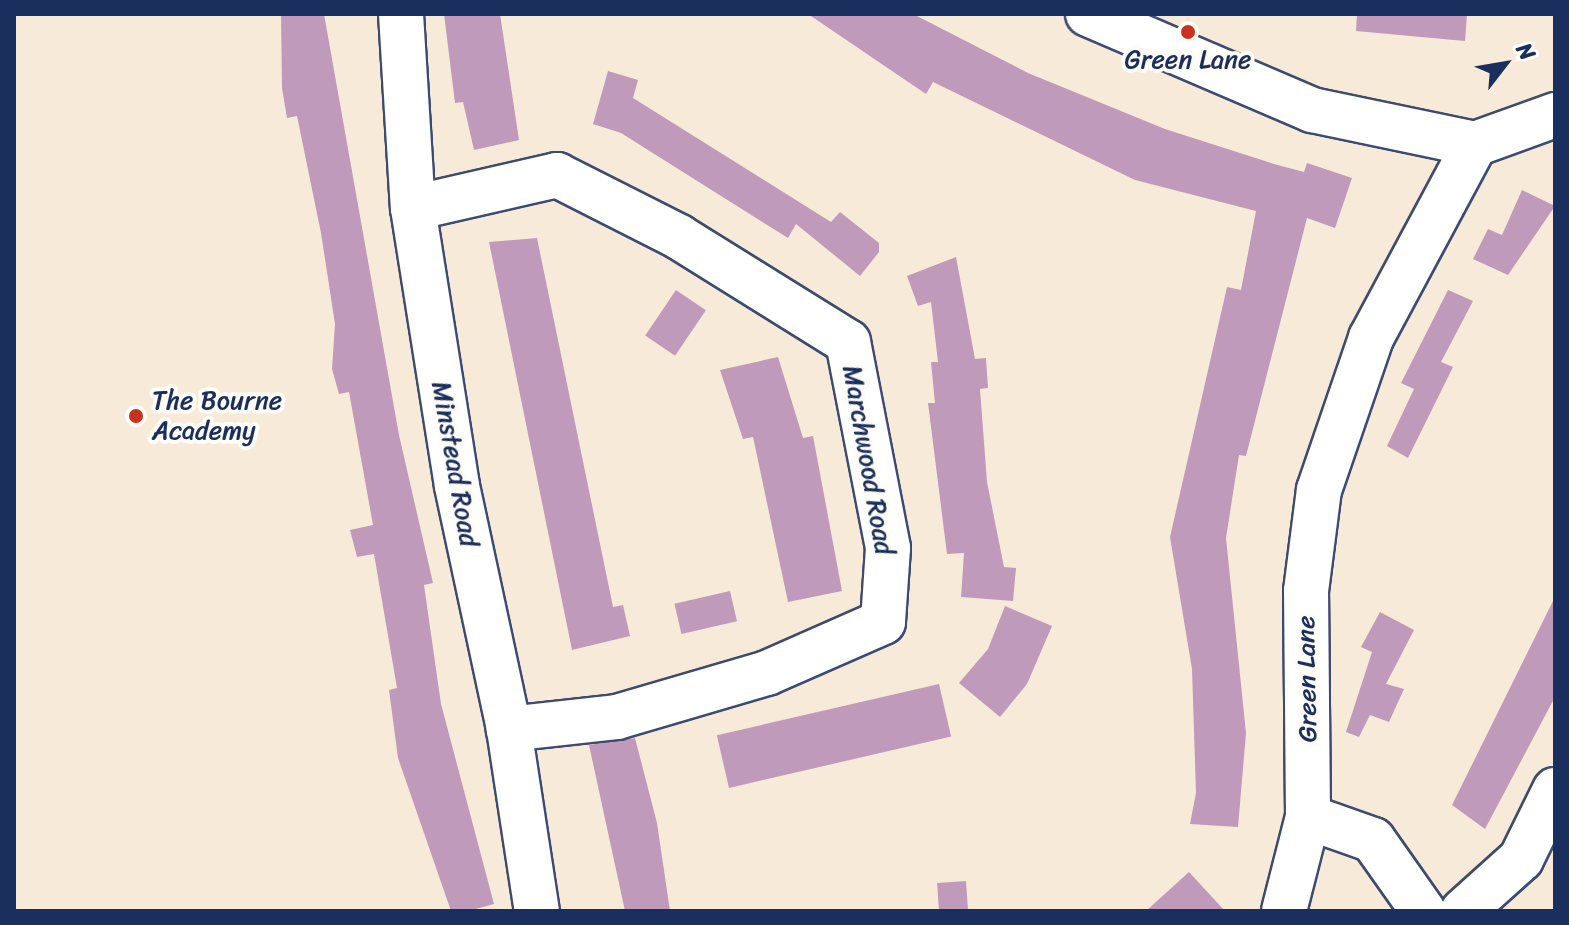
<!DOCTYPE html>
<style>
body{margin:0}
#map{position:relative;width:1569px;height:925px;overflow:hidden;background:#f8ead8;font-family:Sriracha,sans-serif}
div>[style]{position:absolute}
.building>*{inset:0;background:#bf9aba;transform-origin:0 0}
.roads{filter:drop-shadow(2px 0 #3c4b70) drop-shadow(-2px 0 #3c4b70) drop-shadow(0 2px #3c4b70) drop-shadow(0 -2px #3c4b70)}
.minor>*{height:44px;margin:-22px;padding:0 22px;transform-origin:22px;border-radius:22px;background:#fff}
.dots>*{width:22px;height:22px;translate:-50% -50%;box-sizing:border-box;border:4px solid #fdfcf7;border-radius:50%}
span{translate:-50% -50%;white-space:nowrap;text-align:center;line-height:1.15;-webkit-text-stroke:8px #fdfcf7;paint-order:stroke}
.poi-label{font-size:26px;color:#1b2f5e}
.left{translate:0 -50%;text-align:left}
.street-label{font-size:26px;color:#1b2f5e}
.frame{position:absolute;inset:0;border:16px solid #1b2f5e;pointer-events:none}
.north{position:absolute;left:1465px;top:24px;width:80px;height:80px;-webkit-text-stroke:6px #fdfcf7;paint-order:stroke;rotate:59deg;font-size:22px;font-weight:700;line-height:32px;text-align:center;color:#1b2f5e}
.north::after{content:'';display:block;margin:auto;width:28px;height:36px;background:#1b2f5e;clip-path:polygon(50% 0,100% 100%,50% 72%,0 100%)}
</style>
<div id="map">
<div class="building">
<div style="clip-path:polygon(281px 14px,324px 14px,399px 435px,433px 583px,424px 585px,441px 704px,494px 904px,468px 911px,451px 911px,398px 758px,389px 690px,397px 688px,374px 554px,357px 557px,350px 530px,373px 525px,349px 392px,339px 394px,332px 369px,335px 324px,321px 233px,297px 116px,287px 118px,282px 88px)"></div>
<div style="clip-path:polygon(444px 14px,500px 14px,519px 140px,474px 150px,463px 102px,455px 103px)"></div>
<div style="clip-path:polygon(808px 14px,913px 14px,1028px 73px,1165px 129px,1274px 164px,1304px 172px,1307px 163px,1352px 178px,1335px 228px,1307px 218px,1246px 456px,1239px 455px,1226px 538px,1246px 733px,1238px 827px,1190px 824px,1196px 793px,1192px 669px,1170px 537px,1227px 287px,1241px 290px,1256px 211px,1135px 180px,933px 82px,926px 94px)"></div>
<div style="clip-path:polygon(1357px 14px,1467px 14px,1465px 41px,1356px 31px)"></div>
<div style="clip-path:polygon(608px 71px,638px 80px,633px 98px,831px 222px,840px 212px,879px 243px,879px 252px,860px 276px,796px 224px,788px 238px,621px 133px,593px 124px)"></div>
<div style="clip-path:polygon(1522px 190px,1555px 206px,1508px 275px,1473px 259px,1488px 229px,1502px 235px)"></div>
<div style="clip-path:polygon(537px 238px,613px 607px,623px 605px,630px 636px,572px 650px,489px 242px)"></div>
<div style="clip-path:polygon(956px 257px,975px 359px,986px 358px,988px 388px,980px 389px,987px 482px,1004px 567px,1016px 568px,1013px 601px,961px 597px,964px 553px,947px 554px,928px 403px,935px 403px,931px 362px,938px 362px,931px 302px,918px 306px,907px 276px)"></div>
<div style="left:676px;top:290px;width:36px;height:55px;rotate:34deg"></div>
<div style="clip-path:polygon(1448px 290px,1473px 301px,1441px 362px,1453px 367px,1408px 458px,1387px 446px,1414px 389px,1401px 383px)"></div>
<div style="clip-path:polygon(778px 357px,803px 438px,813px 436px,842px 591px,788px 602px,753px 437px,743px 439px,720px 370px)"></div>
<div style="left:730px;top:591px;width:31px;height:57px;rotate:77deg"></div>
<div style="clip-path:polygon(1555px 597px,1555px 697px,1485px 829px,1452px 805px)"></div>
<div style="clip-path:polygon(1005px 606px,1052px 626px,1027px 684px,1000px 717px,959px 683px,988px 649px)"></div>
<div style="clip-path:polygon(1380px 612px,1414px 630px,1386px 684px,1404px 689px,1389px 722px,1370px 715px,1359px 737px,1346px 732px,1372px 652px,1361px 647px)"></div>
<div style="left:939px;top:684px;width:54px;height:228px;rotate:77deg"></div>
<div style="clip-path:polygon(635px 738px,657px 823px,670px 911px,625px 911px,589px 745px)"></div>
<div style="clip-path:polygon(1189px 872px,1225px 911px,1146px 911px)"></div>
<div style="left:966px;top:881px;width:30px;height:29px;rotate:86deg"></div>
</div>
<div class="roads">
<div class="minor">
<div style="left:401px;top:14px;width:194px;rotate:86.5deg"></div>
<div style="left:413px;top:208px;width:281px;rotate:81deg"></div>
<div style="left:457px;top:486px;width:249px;rotate:77.9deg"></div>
<div style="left:509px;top:729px;width:184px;rotate:81.3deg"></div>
<div style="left:1088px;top:14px;width:244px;rotate:23.2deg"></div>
<div style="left:1312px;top:110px;width:167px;rotate:11.8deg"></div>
<div style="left:1475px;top:144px;width:85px;rotate:-19.9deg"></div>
<div style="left:413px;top:208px;width:148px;rotate:-12.9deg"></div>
<div style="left:557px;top:175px;width:137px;rotate:26.9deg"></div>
<div style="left:679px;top:237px;width:199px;rotate:31.9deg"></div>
<div style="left:848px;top:342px;width:210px;rotate:79deg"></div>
<div style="left:888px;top:548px;width:74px;rotate:93.9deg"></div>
<div style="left:883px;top:622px;width:127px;rotate:156.3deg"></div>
<div style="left:767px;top:673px;width:156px;rotate:163.7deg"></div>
<div style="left:617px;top:717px;width:109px;rotate:173.7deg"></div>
<div style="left:1308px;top:817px;width:69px;rotate:19.5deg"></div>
<div style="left:1373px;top:840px;width:87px;rotate:54.8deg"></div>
<div style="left:1284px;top:911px;width:97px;rotate:-75.7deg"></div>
<div style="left:1308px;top:817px;width:226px;rotate:-90.5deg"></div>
<div style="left:1306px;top:591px;width:102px;rotate:-82.7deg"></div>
<div style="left:1319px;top:490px;width:161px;rotate:-71.1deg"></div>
<div style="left:1371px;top:338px;width:220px;rotate:-61.8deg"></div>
<div style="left:1463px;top:911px;width:78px;rotate:-41.9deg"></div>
<div style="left:1521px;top:859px;width:77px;rotate:-63.8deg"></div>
</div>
</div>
<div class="dots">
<div style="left:1188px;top:32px;background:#c8321e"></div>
<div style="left:136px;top:416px;background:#c8321e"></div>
</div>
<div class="poi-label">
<span style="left:1188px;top:60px">Green Lane</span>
<span class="left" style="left:152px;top:416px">The Bourne<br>Academy</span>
</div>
<div class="street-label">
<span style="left:868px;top:460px;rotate:80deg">Marchwood Road</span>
<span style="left:455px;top:464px;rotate:80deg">Minstead Road</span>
<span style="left:1307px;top:679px;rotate:-91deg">Green Lane</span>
</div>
<div class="frame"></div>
<div class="north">N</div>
</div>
